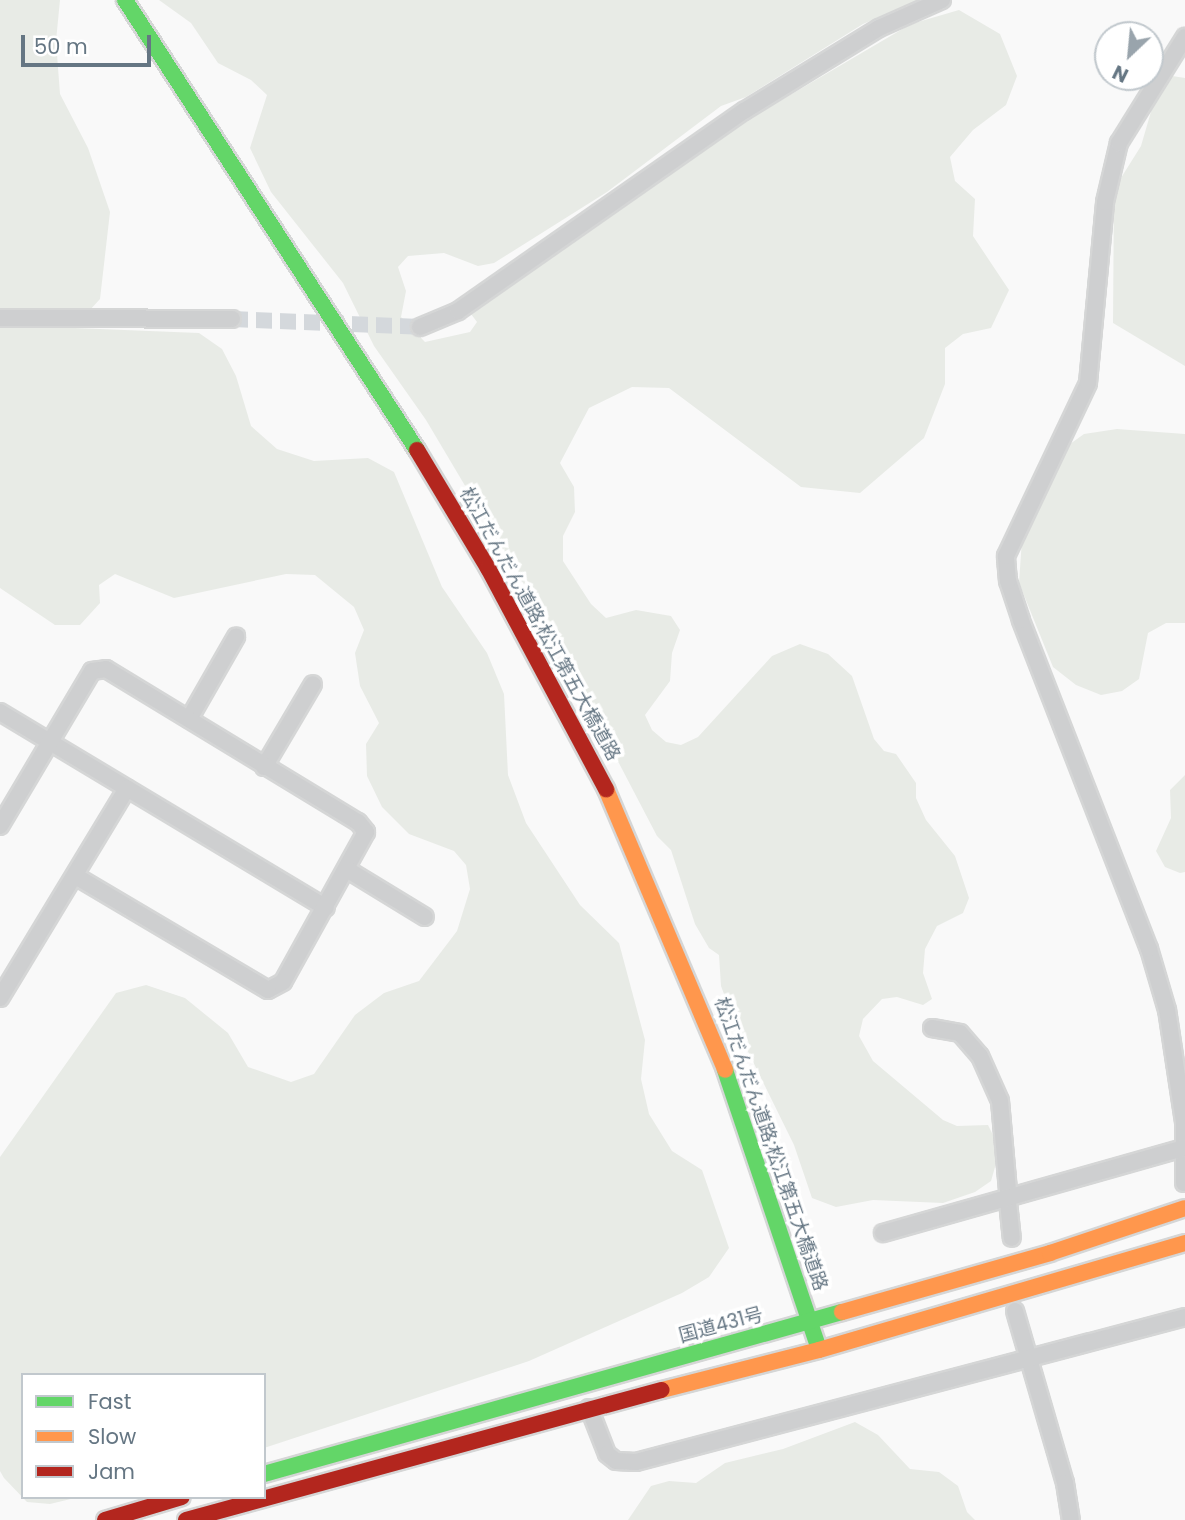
<!DOCTYPE html>
<meta charset="utf-8">
<style>
body{margin:0}
#map{position:relative;width:1185px;height:1520px;overflow:hidden;background:#f9f9f9;font-family:Poppins,"Noto Sans JP",sans-serif}
div>[style]{position:absolute}
.green>*{inset:0;background:#e8ebe6}
.street-tunnel>*{height:16px;margin-top:-8px;transform-origin:0;background:repeating-linear-gradient(90deg,#d4d8dc 0 16px,transparent 0 24px)}
.roads{filter:drop-shadow(2px 0 #d5d6d6) drop-shadow(-2px 0 #d5d6d6) drop-shadow(0 2px #d5d6d6) drop-shadow(0 -2px #d5d6d6)}
.street>*{height:16px;margin:-8px;padding:0 8px;transform-origin:8px;border-radius:8px;background:#cecfd0}
.fast>*{height:16px;margin:-8px;padding:0 8px;transform-origin:8px;border-radius:8px;background:#63d668}
.slow>*{height:16px;margin:-8px;padding:0 8px;transform-origin:8px;border-radius:8px;background:#ff974d}
.jam>*{height:16px;margin:-8px;padding:0 8px;transform-origin:8px;border-radius:8px;background:#b3261e}
span{translate:-50% -50%;white-space:nowrap;text-align:center;line-height:1.15;-webkit-text-stroke:7px #fff;paint-order:stroke}
.street-label{font-size:19px;color:#657683}
.legend{position:absolute;left:21px;top:1373px;width:245px;height:126px;box-sizing:border-box;background:#fff;border:2px solid #c1c8cd;margin:0;padding:9px 12px;list-style:none;font-size:21px;color:#657683}
.legend li{display:flex;align-items:center;gap:14px;height:35px}
.legend b{width:35px;border:2px solid #c1c8cd}
.north{position:absolute;left:1094px;top:21px;width:70px;height:70px;box-sizing:border-box;background:#fff;border:2px solid #c1c8cd;border-radius:50%;rotate:206deg;font-size:19px;font-weight:700;line-height:28px;text-align:center;color:#657683}
.north::after{content:'';display:block;margin:auto;width:24px;height:32px;background:#99a4ac;clip-path:polygon(50% 0,100% 100%,50% 72%,0 100%)}
.scale{position:absolute;left:21px;top:35px;width:130px;height:32px;box-sizing:border-box;border:4px solid #657683;border-top:0;padding-left:9px;font-size:21px;line-height:24px;white-space:nowrap;color:#657683;-webkit-text-stroke:5px #fff;paint-order:stroke}
</style>
<div id="map">
<div class="green">
<div style="clip-path:polygon(0 0,60px 0,56px 41px,60px 94px,88px 148px,110px 212px,100px 299px,89px 311px,0 311px)"></div>
<div style="clip-path:polygon(159px 0,920px 0,863px 24px,746px 97px,721px 106px,607px 192px,494px 263px,478px 266px,444px 253px,408px 256px,398px 267px,406px 291px,401px 317px,425px 342px,470px 332px,477px 322px,471px 314px,488px 295px,739px 125px,911px 24px,959px 10px,1000px 34px,1017px 76px,1006px 105px,973px 130px,950px 157px,955px 181px,975px 199px,973px 236px,1009px 290px,991px 328px,963px 334px,945px 348px,945px 384px,924px 438px,860px 493px,801px 487px,669px 388px,632px 387px,589px 408px,560px 463px,574px 487px,575px 512px,563px 536px,563px 561px,591px 604px,606px 618px,636px 610px,671px 616px,680px 630px,672px 653px,670px 681px,645px 715px,652px 730px,666px 742px,681px 745px,698px 737px,772px 656px,800px 644px,828px 654px,852px 676px,874px 739px,884px 751px,896px 754px,916px 783px,916px 798px,926px 820px,955px 856px,969px 898px,963px 913px,937px 926px,925px 949px,923px 973px,932px 999px,923px 1005px,897px 997px,882px 999px,863px 1019px,859px 1036px,873px 1061px,943px 1120px,957px 1126px,988px 1125px,998px 1145px,995px 1167px,991px 1181px,975px 1192px,943px 1203px,873px 1200px,836px 1207px,812px 1198px,794px 1145px,737px 1029px,721px 986px,719px 955px,709px 948px,695px 924px,671px 850px,657px 836px,540px 612px,426px 420px,374px 346px,343px 283px,271px 192px,250px 148px,267px 95px,251px 80px,218px 63px,191px 23px)"></div>
<div style="clip-path:polygon(1166px 75px,1185px 78px,1185px 366px,1113px 323px,1114px 189px,1141px 146px,1159px 84px)"></div>
<div style="clip-path:polygon(0 325px,199px 333px,222px 349px,236px 376px,251px 426px,277px 449px,314px 461px,368px 458px,394px 472px,442px 587px,487px 653px,504px 694px,508px 775px,526px 823px,580px 905px,619px 943px,645px 1040px,641px 1079px,649px 1114px,672px 1151px,702px 1170px,729px 1248px,709px 1277px,682px 1293px,529px 1361px,264px 1448px,264px 1375px,23px 1375px,23px 1497px,79px 1497px,50px 1504px,27px 1502px,4px 1478px,0 1471px,0 1157px,116px 993px,146px 985px,185px 998px,228px 1033px,248px 1067px,291px 1082px,314px 1074px,355px 1015px,384px 993px,419px 981px,457px 931px,470px 889px,466px 865px,454px 851px,409px 834px,382px 807px,367px 776px,366px 744px,379px 723px,360px 686px,355px 653px,364px 630px,354px 607px,315px 575px,286px 574px,174px 598px,115px 574px,99px 585px,100px 603px,80px 625px,55px 625px,0 588px)"></div>
<div style="clip-path:polygon(1117px 429px,1185px 434px,1185px 623px,1166px 623px,1148px 633px,1139px 679px,1122px 691px,1101px 695px,1076px 685px,1053px 667px,1019px 583px,1022px 539px,1063px 449px,1084px 434px)"></div>
<div style="clip-path:polygon(1185px 775px,1185px 872px,1180px 873px,1165px 867px,1156px 851px,1171px 818px,1170px 790px)"></div>
<div style="clip-path:polygon(855px 1422px,878px 1435px,910px 1469px,939px 1472px,958px 1486px,967px 1512px,975px 1520px,628px 1520px,651px 1486px,669px 1481px,696px 1483px,725px 1463px,783px 1449px)"></div>
</div>
<div class="street-tunnel">
<div style="left:232px;top:319px;width:188px;rotate:2.4deg"></div>
</div>
<div class="roads">
<div class="street">
<div style="left:0;top:318px;width:232px;rotate:0.2deg"></div>
<div style="left:420px;top:327px;width:41px;rotate:-22.8deg"></div>
<div style="left:458px;top:311px;width:349px;rotate:-35deg"></div>
<div style="left:744px;top:111px;width:158px;rotate:-31.6deg"></div>
<div style="left:879px;top:28px;width:69px;rotate:-24deg"></div>
<div style="left:0;top:712px;width:380px;rotate:31deg"></div>
<div style="left:189px;top:719px;width:95px;rotate:-60.2deg"></div>
<div style="left:264px;top:767px;width:96px;rotate:-59.4deg"></div>
<div style="left:0;top:826px;width:180px;rotate:-59.3deg"></div>
<div style="left:92px;top:671px;width:14px;rotate:-8deg"></div>
<div style="left:106px;top:669px;width:295px;rotate:31.3deg"></div>
<div style="left:358px;top:822px;width:13px;rotate:51deg"></div>
<div style="left:366px;top:832px;width:171px;rotate:119deg"></div>
<div style="left:283px;top:982px;width:17px;rotate:152deg"></div>
<div style="left:268px;top:990px;width:224px;rotate:-149.4deg"></div>
<div style="left:348px;top:870px;width:90px;rotate:31.4deg"></div>
<div style="left:0;top:998px;width:245px;rotate:-58.8deg"></div>
<div style="left:932px;top:1028px;width:28px;rotate:10deg"></div>
<div style="left:960px;top:1033px;width:30px;rotate:49deg"></div>
<div style="left:980px;top:1056px;width:49px;rotate:66deg"></div>
<div style="left:1000px;top:1101px;width:90px;rotate:84.9deg"></div>
<div style="left:1184px;top:1183px;width:61px;rotate:-90deg"></div>
<div style="left:1184px;top:1122px;width:113px;rotate:-98.6deg"></div>
<div style="left:1167px;top:1010px;width:64px;rotate:-106.4deg"></div>
<div style="left:1149px;top:949px;width:353px;rotate:-111.3deg"></div>
<div style="left:1021px;top:620px;width:41px;rotate:-108.4deg"></div>
<div style="left:1008px;top:581px;width:25px;rotate:-95deg"></div>
<div style="left:1006px;top:556px;width:191px;rotate:-64.6deg"></div>
<div style="left:1088px;top:383px;width:182px;rotate:-84.6deg"></div>
<div style="left:1105px;top:202px;width:61px;rotate:-76.7deg"></div>
<div style="left:1119px;top:143px;width:125px;rotate:-58.1deg"></div>
<div style="left:1008px;top:1202px;width:36px;rotate:84deg"></div>
<div style="left:883px;top:1233px;width:313px;rotate:-15.8deg"></div>
<div style="left:1015px;top:1311px;width:179px;rotate:73.8deg"></div>
<div style="left:1065px;top:1483px;width:37px;rotate:81deg"></div>
<div style="left:589px;top:1408px;width:49px;rotate:68.6deg"></div>
<div style="left:607px;top:1454px;width:11px;rotate:38deg"></div>
<div style="left:616px;top:1461px;width:20px;rotate:3deg"></div>
<div style="left:636px;top:1462px;width:568px;rotate:-14.79deg"></div>
</div>
<div class="fast">
<div style="left:125px;top:0;width:536px;rotate:57.02deg"></div>
<div style="left:725px;top:1070px;width:295px;rotate:71.4deg"></div>
<div style="left:264px;top:1474px;width:600px;rotate:-15.66deg"></div>
</div>
<div class="slow">
<div style="left:606px;top:789px;width:305px;rotate:67deg"></div>
<div style="left:842px;top:1312px;width:216px;rotate:-15.8deg"></div>
<div style="left:1050px;top:1253px;width:142px;rotate:-18.4deg"></div>
<div style="left:662px;top:1390px;width:162px;rotate:-14.3deg"></div>
<div style="left:819px;top:1350px;width:381px;rotate:-16.3deg"></div>
</div>
<div class="jam">
<div style="left:417px;top:450px;width:138px;rotate:59deg"></div>
<div style="left:488px;top:568px;width:251px;rotate:61.9deg"></div>
<div style="left:105px;top:1520px;width:80px;rotate:-16.6deg"></div>
<div style="left:186px;top:1520px;width:493px;rotate:-15.3deg"></div>
</div>
</div>
<div class="street-label">
<span style="left:540px;top:624px;rotate:61deg">松江だんだん道路;松江第五大橋道路</span>
<span style="left:771px;top:1144px;rotate:71deg">松江だんだん道路;松江第五大橋道路</span>
<span style="left:721px;top:1325px;rotate:-15deg">国道431号</span>
</div>
<ul class="legend">
<li><b style="height:9px;background:#63d668"></b>Fast</li>
<li><b style="height:9px;background:#ff974d"></b>Slow</li>
<li><b style="height:9px;background:#b3261e"></b>Jam</li>
</ul>
<div class="north">N</div>
<div class="scale">50 m</div>
</div>
